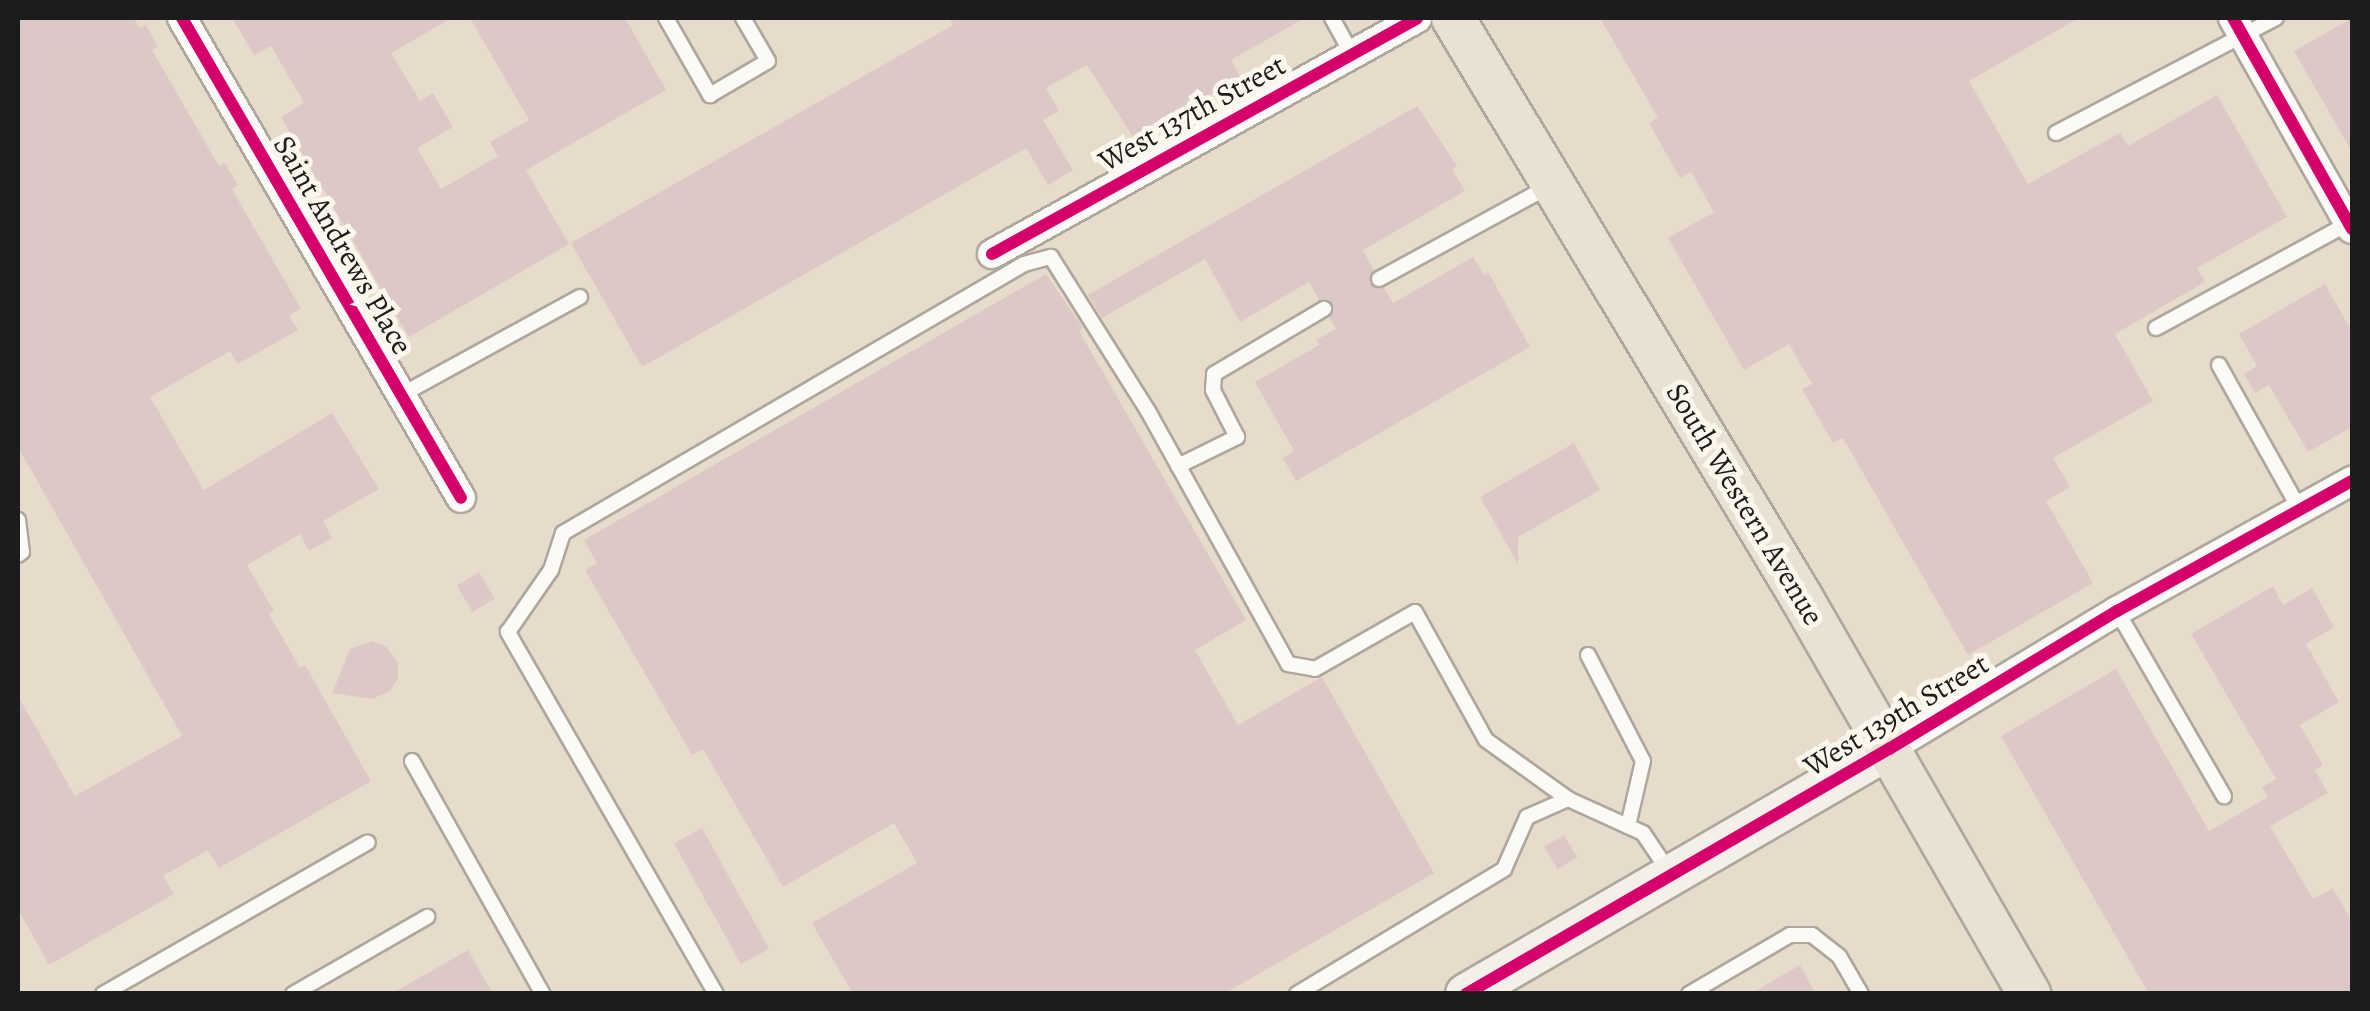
<!DOCTYPE html>
<style>
body{margin:0}
#map{position:relative;width:2370px;height:1011px;overflow:hidden;background:#e7dccb;font-family:Alegreya,serif}
div>[style]{position:absolute}
.building>*{inset:0;background:#dcc9c7;transform-origin:0 0}
.roads{filter:drop-shadow(2px 0 #aea79c) drop-shadow(-2px 0 #aea79c) drop-shadow(0 2px #aea79c) drop-shadow(0 -2px #aea79c)}
.lane>*{height:14px;margin:-7px;padding:0 7px;transform-origin:7px;border-radius:7px;background:#fbfaf7}
.street>*{height:28px;margin:-14px;padding:0 14px;transform-origin:14px;border-radius:14px;background:#fbfaf7}
.secondary>*{height:40px;margin:-20px;padding:0 20px;transform-origin:20px;border-radius:20px;background:#f4f0e9}
.primary>*{height:42px;margin:-21px;padding:0 21px;transform-origin:21px;border-radius:21px;background:#e9e1d4}
.cycleway>*{height:12px;margin:-6px;padding:0 6px;transform-origin:6px;border-radius:6px;background:#d6006c}
span{translate:-50% -50%;white-space:nowrap;text-align:center;line-height:1.15;-webkit-text-stroke:10px #fbf7ec;paint-order:stroke}
.street-label{font-size:30px;color:#1c1c1c}
.frame{position:absolute;inset:0;border:20px solid #1c1c1c;pointer-events:none}
</style>
<div id="map">
<div class="building">
<div style="clip-path:polygon(18px 18px,134px 18px,140px 28px,146px 25px,158px 47px,152px 50px,219px 166px,225px 163px,238px 185px,232px 189px,301px 309px,289px 315px,298px 330px,238px 364px,230px 351px,150px 397px,204px 490px,332px 413px,379px 489px,323px 521px,332px 538px,309px 551px,300px 534px,247px 565px,274px 611px,269px 614px,300px 668px,305px 665px,371px 781px,219px 868px,208px 850px,163px 876px,174px 894px,49px 965px,18px 909px,18px 696px,75px 796px,182px 736px,18px 447px)"></div>
<div style="clip-path:polygon(232px 18px,452px 18px,391px 53px,420px 101px,433px 93px,453px 127px,417px 148px,441px 189px,498px 156px,490px 142px,529px 120px,470px 18px,625px 18px,666px 90px,526px 170px,569px 244px,409px 337px,281px 117px,304px 103px,271px 46px,254px 55px)"></div>
<div style="clip-path:polygon(949px 18px,1305px 18px,1231px 60px,1241px 78px,1133px 137px,1087px 65px,1046px 88px,1059px 111px,1043px 120px,1073px 170px,1048px 185px,1026px 148px,642px 367px,571px 243px,953px 25px)"></div>
<div style="clip-path:polygon(1600px 18px,2079px 18px,1969px 81px,2028px 184px,2120px 133px,2128px 146px,2217px 95px,2287px 217px,2197px 268px,2205px 282px,2115px 334px,2153px 401px,2053px 458px,2070px 487px,2046px 501px,2093px 583px,1968px 655px,1843px 438px,1833px 443px,1802px 389px,1812px 384px,1789px 344px,1744px 370px,1668px 238px,1714px 212px,1691px 172px,1680px 178px,1649px 123px,1658px 118px)"></div>
<div style="clip-path:polygon(2352px 18px,2352px 152px,2294px 51px)"></div>
<div style="clip-path:polygon(1417px 106px,1457px 166px,1452px 169px,1465px 191px,1363px 250px,1374px 270px,1369px 283px,1384px 288px,1393px 303px,1473px 257px,1484px 275px,1488px 272px,1530px 347px,1296px 481px,1283px 458px,1294px 451px,1255px 382px,1319px 345px,1316px 340px,1336px 329px,1329px 318px,1334px 310px,1330px 300px,1319px 300px,1309px 282px,1240px 322px,1205px 259px,1102px 318px,1088px 295px)"></div>
<div style="clip-path:polygon(1046px 274px,1083px 328px,1079px 331px,1246px 620px,1195px 650px,1238px 725px,1322px 677px,1434px 873px,1224px 994px,853px 994px,812px 923px,917px 863px,894px 823px,783px 887px,703px 749px,692px 755px,585px 570px,597px 563px,584px 540px)"></div>
<div style="clip-path:polygon(2325px 284px,2352px 332px,2352px 427px,2308px 452px,2269px 385px,2255px 393px,2244px 374px,2257px 366px,2239px 334px)"></div>
<div style="clip-path:polygon(1574px 443px,1600px 490px,1518px 537px,1518px 564px,1480px 497px)"></div>
<div style="left:479px;top:572px;width:31px;height:26px;rotate:59deg"></div>
<div style="clip-path:polygon(2273px 586px,2283px 605px,2312px 588px,2334px 627px,2306px 644px,2339px 702px,2300px 725px,2323px 765px,2315px 770px,2328px 793px,2270px 826px,2313px 899px,2333px 888px,2352px 922px,2352px 994px,2149px 994px,2001px 736px,2116px 669px,2209px 831px,2268px 797px,2262px 787px,2276px 779px,2191px 634px)"></div>
<div style="clip-path:polygon(373px 641px,387px 647px,398px 663px,398px 678px,390px 691px,372px 699px,332px 693px,350px 649px)"></div>
<div style="left:702px;top:828px;width:138px;height:32px;rotate:61deg"></div>
<div style="left:1564px;top:835px;width:26px;height:23px;rotate:59deg"></div>
<div style="clip-path:polygon(468px 950px,493px 994px,391px 994px)"></div>
<div style="clip-path:polygon(1800px 965px,1816px 994px,1750px 994px)"></div>
</div>
<div class="roads">
<div class="lane">
<div style="left:666px;top:18px;width:89px;rotate:60.3deg"></div>
<div style="left:710px;top:95px;width:67px;rotate:-30.4deg"></div>
<div style="left:768px;top:61px;width:50px;rotate:-120.2deg"></div>
<div style="left:1332px;top:18px;width:39px;rotate:61deg"></div>
<div style="left:2056px;top:133px;width:248px;rotate:-27.6deg"></div>
<div style="left:1379px;top:279px;width:192px;rotate:-28.6deg"></div>
<div style="left:2156px;top:328px;width:220px;rotate:-28.5deg"></div>
<div style="left:2219px;top:365px;width:166px;rotate:60.8deg"></div>
<div style="left:401px;top:395px;width:204px;rotate:-28.7deg"></div>
<div style="left:1178px;top:466px;width:66px;rotate:-26.2deg"></div>
<div style="left:1237px;top:437px;width:53px;rotate:-117.1deg"></div>
<div style="left:1213px;top:390px;width:16px;rotate:-86deg"></div>
<div style="left:1214px;top:374px;width:128px;rotate:-30.6deg"></div>
<div style="left:18px;top:520px;width:32px;rotate:83deg"></div>
<div style="left:22px;top:552px;width:5px;rotate:143deg"></div>
<div style="left:2117px;top:611px;width:214px;rotate:60deg"></div>
<div style="left:1588px;top:655px;width:119px;rotate:62.6deg"></div>
<div style="left:1643px;top:761px;width:67px;rotate:103deg"></div>
<div style="left:412px;top:761px;width:267px;rotate:60.7deg"></div>
<div style="left:103px;top:994px;width:305px;rotate:-29.8deg"></div>
<div style="left:293px;top:994px;width:155px;rotate:-29.9deg"></div>
<div style="left:716px;top:994px;width:418px;rotate:-119.9deg"></div>
<div style="left:508px;top:632px;width:75px;rotate:-55.3deg"></div>
<div style="left:551px;top:570px;width:39px;rotate:-72deg"></div>
<div style="left:563px;top:533px;width:534px;rotate:-30.26deg"></div>
<div style="left:1024px;top:264px;width:28px;rotate:-15deg"></div>
<div style="left:1051px;top:257px;width:182px;rotate:57.8deg"></div>
<div style="left:1148px;top:411px;width:289px;rotate:61deg"></div>
<div style="left:1288px;top:664px;width:27px;rotate:10deg"></div>
<div style="left:1315px;top:669px;width:115px;rotate:-29.7deg"></div>
<div style="left:1415px;top:612px;width:146px;rotate:61deg"></div>
<div style="left:1486px;top:740px;width:101px;rotate:35.7deg"></div>
<div style="left:1297px;top:994px;width:242px;rotate:-31.1deg"></div>
<div style="left:1504px;top:869px;width:57px;rotate:-66.1deg"></div>
<div style="left:1527px;top:817px;width:45px;rotate:-23.7deg"></div>
<div style="left:1568px;top:799px;width:82px;rotate:24.4deg"></div>
<div style="left:1643px;top:833px;width:48px;rotate:56deg"></div>
<div style="left:1689px;top:994px;width:117px;rotate:-30.3deg"></div>
<div style="left:1790px;top:935px;width:22px"></div>
<div style="left:1812px;top:935px;width:34px;rotate:38deg"></div>
<div style="left:1839px;top:956px;width:44px;rotate:59.9deg"></div>
</div>
<div class="street">
<div style="left:182px;top:18px;width:555px;rotate:59.83deg"></div>
<div style="left:2233px;top:18px;width:242px;rotate:60.6deg"></div>
<div style="left:992px;top:254px;width:486px;rotate:-29deg"></div>
<div style="left:1889px;top:749px;width:267px;rotate:-31.2deg"></div>
<div style="left:2117px;top:611px;width:269px;rotate:-29deg"></div>
</div>
<div class="secondary">
<div style="left:1466px;top:994px;width:489px;rotate:-30.1deg"></div>
</div>
<div class="primary">
<div style="left:1453px;top:18px;width:676px;rotate:58.99deg"></div>
<div style="left:1801px;top:597px;width:458px;rotate:60.1deg"></div>
</div>
</div>
<div class="cycleway">
<div style="left:182px;top:18px;width:555px;rotate:59.83deg"></div>
<div style="left:2233px;top:18px;width:242px;rotate:60.6deg"></div>
<div style="left:992px;top:254px;width:486px;rotate:-29deg"></div>
<div style="left:1466px;top:994px;width:489px;rotate:-30.1deg"></div>
<div style="left:1889px;top:749px;width:267px;rotate:-31.2deg"></div>
<div style="left:2117px;top:611px;width:269px;rotate:-29deg"></div>
</div>
<div class="street-label">
<span style="left:1192px;top:113px;rotate:-29deg">West 137th Street</span>
<span style="left:343px;top:245px;rotate:60deg">Saint Andrews Place</span>
<span style="left:1745px;top:504px;rotate:59deg">South Western Avenue</span>
<span style="left:1896px;top:715px;rotate:-31deg">West 139th Street</span>
</div>
<div class="frame"></div>
</div>
